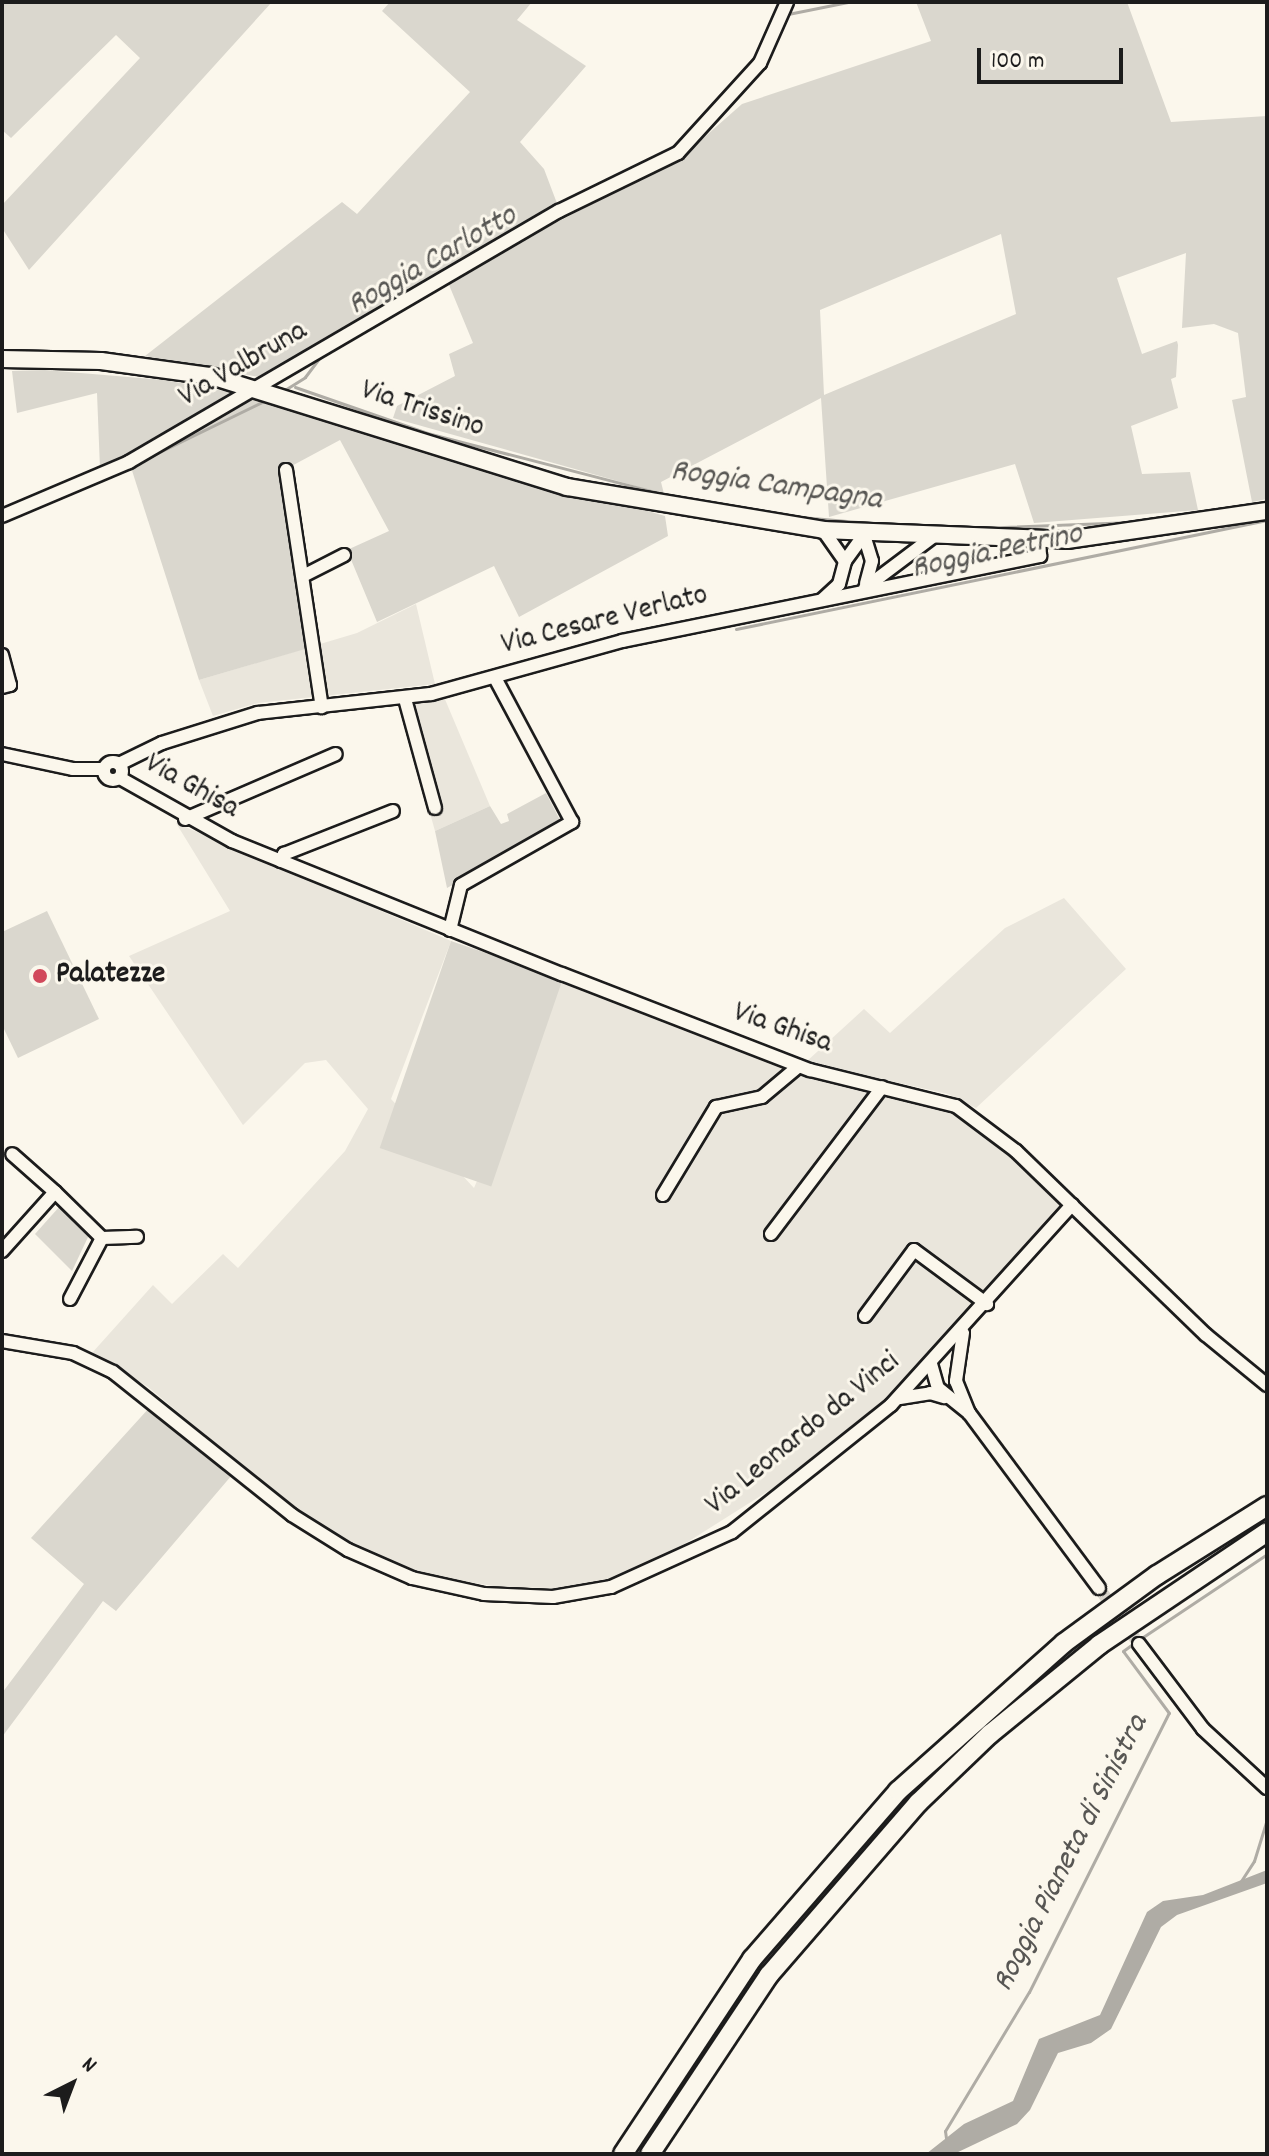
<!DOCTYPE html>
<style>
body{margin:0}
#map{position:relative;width:1269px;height:2156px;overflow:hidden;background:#fbf7ec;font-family:Dekko,sans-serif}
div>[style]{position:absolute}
.built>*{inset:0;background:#eae6dc}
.green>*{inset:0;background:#dad7ce;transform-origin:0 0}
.water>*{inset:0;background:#afaca5}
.stream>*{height:3px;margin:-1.5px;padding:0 1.5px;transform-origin:1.5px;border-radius:1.5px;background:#afaca5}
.minor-tunnel>*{height:12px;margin-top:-6px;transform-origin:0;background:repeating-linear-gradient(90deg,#dad6cd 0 12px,transparent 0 18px)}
.roads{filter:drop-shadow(2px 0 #1c1c1c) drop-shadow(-2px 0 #1c1c1c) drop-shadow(0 2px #1c1c1c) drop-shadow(0 -2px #1c1c1c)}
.minor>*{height:12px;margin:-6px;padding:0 6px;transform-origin:6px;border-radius:6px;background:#fbf7ec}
.minor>.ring{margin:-6px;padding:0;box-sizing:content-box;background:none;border:12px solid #fbf7ec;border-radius:50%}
.major>*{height:16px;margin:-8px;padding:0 8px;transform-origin:8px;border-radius:8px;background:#fbf7ec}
.highway>*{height:18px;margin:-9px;padding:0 9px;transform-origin:9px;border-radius:9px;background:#fbf7ec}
.dots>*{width:22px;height:22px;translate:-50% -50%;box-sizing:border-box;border:4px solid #fbf7ec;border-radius:50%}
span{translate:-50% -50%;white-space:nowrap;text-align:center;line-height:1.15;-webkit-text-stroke:6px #fbf7ec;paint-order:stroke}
.street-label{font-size:30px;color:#1c1c1c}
.poi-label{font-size:30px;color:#1c1c1c;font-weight:700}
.left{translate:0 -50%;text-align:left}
.water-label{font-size:32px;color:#575653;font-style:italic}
.frame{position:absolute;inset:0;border:4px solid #1c1c1c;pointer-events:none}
.north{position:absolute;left:32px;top:2044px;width:80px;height:80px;-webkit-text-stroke:6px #fbf7ec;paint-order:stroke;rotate:42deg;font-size:22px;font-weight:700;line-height:32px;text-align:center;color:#1c1c1c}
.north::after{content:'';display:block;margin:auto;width:28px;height:36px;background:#1c1c1c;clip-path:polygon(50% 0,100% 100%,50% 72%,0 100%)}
.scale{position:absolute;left:977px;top:48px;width:146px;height:36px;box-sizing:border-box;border:4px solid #1c1c1c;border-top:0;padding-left:10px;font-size:24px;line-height:28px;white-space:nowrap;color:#1c1c1c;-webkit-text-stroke:6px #fbf7ec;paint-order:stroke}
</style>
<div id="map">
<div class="built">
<div style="clip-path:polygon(416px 604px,435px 684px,258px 703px,213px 716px,199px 680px,357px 633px)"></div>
<div style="clip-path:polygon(444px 697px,490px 806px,435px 831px,400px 706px)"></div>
<div style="clip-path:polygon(176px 823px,451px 941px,391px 1099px,474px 1188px,562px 980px,736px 1048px,962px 1114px,1063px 1203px,965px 1321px,878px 1407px,781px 1483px,667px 1555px,617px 1577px,557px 1588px,499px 1587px,427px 1575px,359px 1547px,298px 1512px,148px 1387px,92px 1353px,153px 1285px,172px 1304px,223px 1254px,238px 1268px,345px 1151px,368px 1109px,326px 1060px,305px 1063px,243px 1125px,129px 956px,230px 911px)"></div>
<div style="clip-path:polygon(1064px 898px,1126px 969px,976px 1108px,948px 1094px,806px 1062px,864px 1009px,890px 1033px,1005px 928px)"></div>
</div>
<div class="green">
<div style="clip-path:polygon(2px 2px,272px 2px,29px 270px,2px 228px,2px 205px,140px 58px,116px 35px,11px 138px,2px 130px)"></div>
<div style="clip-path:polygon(390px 2px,532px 2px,517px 20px,586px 66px,520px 142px,544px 169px,558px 206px,259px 377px,145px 356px,342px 202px,357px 214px,470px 92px,382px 11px)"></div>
<div style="clip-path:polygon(evenodd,916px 2px,1127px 2px,1171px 122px,1267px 116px,1267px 499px,1252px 502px,1232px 400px,1246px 397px,1238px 333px,1214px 324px,1182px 328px,1186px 253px,1117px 278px,1142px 354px,1177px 341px,1178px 345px,1176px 377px,1171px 379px,1178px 408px,1131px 426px,1142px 474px,1190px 472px,1198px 510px,1034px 523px,1015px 464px,829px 517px,821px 398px,661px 482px,664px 494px,393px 418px,397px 406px,455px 376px,449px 354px,473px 343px,447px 280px,683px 156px,742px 104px,931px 41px,916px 2px,1001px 234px,1016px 314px,824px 395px,820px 310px,1001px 234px)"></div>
<div style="clip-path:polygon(45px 370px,164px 380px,252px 396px,665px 516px,668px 536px,519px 617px,494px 566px,377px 622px,347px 550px,389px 531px,340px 440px,286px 469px,312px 647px,199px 680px,128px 458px,100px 469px,97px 393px,17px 413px,12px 371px)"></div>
<div style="clip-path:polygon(546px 793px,562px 824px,447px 888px,435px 831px,490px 806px,501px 824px,509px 821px,507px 814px)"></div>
<div style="clip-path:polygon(47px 911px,99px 1019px,18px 1058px,2px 1025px,2px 932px)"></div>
<div style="left:451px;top:941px;width:118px;height:219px;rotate:19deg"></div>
<div style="clip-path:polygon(60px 1206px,89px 1235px,72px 1271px,35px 1234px)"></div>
<div style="clip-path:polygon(150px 1407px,232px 1475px,116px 1611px,103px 1601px,2px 1737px,2px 1693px,84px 1584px,31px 1538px)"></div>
</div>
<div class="water">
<div style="clip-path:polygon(1267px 1870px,1267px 1883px,1177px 1915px,1161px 1927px,1111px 2029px,1091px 2043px,1058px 2053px,1030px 2110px,1017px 2124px,954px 2154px,926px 2154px,964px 2124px,1013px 2101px,1039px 2039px,1100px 2015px,1147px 1912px,1163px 1901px,1203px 1895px)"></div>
</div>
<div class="stream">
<div style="left:782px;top:28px;width:15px;rotate:-67deg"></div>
<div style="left:788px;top:14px;width:61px;rotate:-11.3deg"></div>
<div style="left:706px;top:131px;width:57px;rotate:-47.9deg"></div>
<div style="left:295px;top:387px;width:140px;rotate:19.2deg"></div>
<div style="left:427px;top:433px;width:260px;rotate:14.5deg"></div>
<div style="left:283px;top:391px;width:26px;rotate:-32deg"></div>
<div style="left:305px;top:377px;width:30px;rotate:-53deg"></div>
<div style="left:100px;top:481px;width:185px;rotate:-26deg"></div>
<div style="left:1247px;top:506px;width:20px;rotate:-9deg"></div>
<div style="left:789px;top:516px;width:104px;rotate:4.9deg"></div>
<div style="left:977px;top:528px;width:156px;rotate:-2.2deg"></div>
<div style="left:736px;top:629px;width:542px;rotate:-11.6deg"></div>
<div style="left:1140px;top:1639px;width:153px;rotate:-33.8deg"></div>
<div style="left:1241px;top:1881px;width:24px;rotate:-57deg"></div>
<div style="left:1254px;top:1861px;width:44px;rotate:-72.8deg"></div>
<div style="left:946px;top:2138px;width:7px;rotate:-98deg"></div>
<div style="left:945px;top:2131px;width:162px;rotate:-58.9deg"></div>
<div style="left:1029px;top:1992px;width:312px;rotate:-63.4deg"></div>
<div style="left:1169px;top:1713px;width:77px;rotate:-126.6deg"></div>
<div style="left:1123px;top:1651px;width:14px;rotate:-36deg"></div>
</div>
<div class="minor-tunnel">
<div style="left:1099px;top:1588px;width:69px;rotate:54.5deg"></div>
</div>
<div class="roads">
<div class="minor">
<div style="left:286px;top:470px;width:240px;rotate:81.4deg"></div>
<div style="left:2px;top:516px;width:138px;rotate:-23deg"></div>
<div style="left:129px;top:462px;width:498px;rotate:-30.3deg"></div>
<div style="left:559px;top:211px;width:132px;rotate:-26deg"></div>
<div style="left:678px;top:153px;width:122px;rotate:-47.7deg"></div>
<div style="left:760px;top:63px;width:67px;rotate:-66.1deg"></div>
<div style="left:823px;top:530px;width:38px;rotate:55deg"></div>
<div style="left:864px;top:535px;width:27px;rotate:73deg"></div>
<div style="left:872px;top:561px;width:23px;rotate:105deg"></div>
<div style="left:303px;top:576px;width:46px;rotate:-27.1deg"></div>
<div style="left:865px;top:588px;width:86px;rotate:-37deg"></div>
<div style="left:822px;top:600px;width:23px;rotate:-43deg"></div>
<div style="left:839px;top:584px;width:24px;rotate:-75deg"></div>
<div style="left:845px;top:561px;width:32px;rotate:-54deg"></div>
<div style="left:2px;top:655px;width:31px;rotate:75deg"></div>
<div style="left:10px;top:685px;width:8px;rotate:166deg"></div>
<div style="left:405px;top:699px;width:113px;rotate:74.6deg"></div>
<div style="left:2px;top:754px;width:73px;rotate:11.9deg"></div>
<div style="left:73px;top:769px;width:31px"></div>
<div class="ring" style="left:104px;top:762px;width:6px;height:6px"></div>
<div style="left:119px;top:764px;width:48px;rotate:-26deg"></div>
<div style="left:162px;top:743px;width:101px;rotate:-17.4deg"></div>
<div style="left:258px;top:713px;width:174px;rotate:-6.3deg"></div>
<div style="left:431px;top:694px;width:198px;rotate:-15.5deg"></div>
<div style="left:622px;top:641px;width:427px;rotate:-11.5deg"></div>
<div style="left:1040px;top:556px;width:17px;rotate:-93deg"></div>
<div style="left:120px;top:778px;width:129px;rotate:29.4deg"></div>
<div style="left:232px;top:841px;width:356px;rotate:22deg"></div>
<div style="left:562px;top:974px;width:266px;rotate:21.2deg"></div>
<div style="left:810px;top:1070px;width:150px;rotate:13.9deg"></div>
<div style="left:956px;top:1106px;width:75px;rotate:36.9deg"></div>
<div style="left:1016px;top:1151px;width:264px;rotate:44.1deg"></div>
<div style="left:1206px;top:1335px;width:79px;rotate:39.3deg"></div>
<div style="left:185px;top:819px;width:164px;rotate:-23.3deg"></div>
<div style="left:281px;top:861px;width:8px;rotate:-67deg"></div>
<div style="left:284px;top:854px;width:117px;rotate:-21.5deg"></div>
<div style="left:450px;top:930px;width:46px;rotate:-76.3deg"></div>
<div style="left:461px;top:885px;width:128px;rotate:-29.6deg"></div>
<div style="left:572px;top:822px;width:163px;rotate:-118.1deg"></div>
<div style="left:55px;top:1192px;width:66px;rotate:44.4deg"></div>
<div style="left:102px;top:1238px;width:35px;rotate:-2deg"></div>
<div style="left:663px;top:1195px;width:103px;rotate:-58.9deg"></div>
<div style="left:716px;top:1107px;width:47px;rotate:-12.3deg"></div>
<div style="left:762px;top:1097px;width:48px;rotate:-40deg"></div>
<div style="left:771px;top:1234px;width:184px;rotate:-52.9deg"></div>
<div style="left:2px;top:1251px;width:79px;rotate:-48.1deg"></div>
<div style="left:55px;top:1192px;width:57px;rotate:-138.5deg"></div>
<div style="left:70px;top:1299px;width:69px;rotate:-62.3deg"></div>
<div style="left:865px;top:1316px;width:82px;rotate:-53.4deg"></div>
<div style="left:914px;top:1250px;width:91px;rotate:36.5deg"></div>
<div style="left:963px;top:1333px;width:49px;rotate:98.3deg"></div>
<div style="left:956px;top:1381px;width:35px;rotate:68deg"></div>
<div style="left:969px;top:1413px;width:218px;rotate:53.4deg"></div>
<div style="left:2px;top:1341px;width:72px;rotate:9.6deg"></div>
<div style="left:73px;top:1353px;width:44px;rotate:25.4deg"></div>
<div style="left:113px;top:1372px;width:229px;rotate:38.6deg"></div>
<div style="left:292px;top:1515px;width:66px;rotate:32deg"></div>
<div style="left:348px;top:1550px;width:70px;rotate:23.6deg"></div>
<div style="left:412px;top:1578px;width:74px;rotate:12.5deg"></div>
<div style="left:484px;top:1594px;width:69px;rotate:2.5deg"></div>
<div style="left:553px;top:1597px;width:59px;rotate:-9.8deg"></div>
<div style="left:611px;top:1587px;width:133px;rotate:-24.4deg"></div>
<div style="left:732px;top:1532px;width:203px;rotate:-38.6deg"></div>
<div style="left:891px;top:1405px;width:270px;rotate:-47.9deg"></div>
<div style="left:931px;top:1364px;width:25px;rotate:74deg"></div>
<div style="left:938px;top:1388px;width:40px;rotate:39deg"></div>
<div style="left:900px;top:1398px;width:30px;rotate:-9deg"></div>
<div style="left:930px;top:1393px;width:15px;rotate:16deg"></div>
<div style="left:1139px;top:1644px;width:106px;rotate:53deg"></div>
<div style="left:1203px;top:1729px;width:87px;rotate:42.7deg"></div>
</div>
<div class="major">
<div style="left:2px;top:359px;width:99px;rotate:1.2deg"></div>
<div style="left:101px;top:361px;width:111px;rotate:7.8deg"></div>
<div style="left:211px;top:376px;width:373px;rotate:17.3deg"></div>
<div style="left:567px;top:487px;width:260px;rotate:9.5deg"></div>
<div style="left:823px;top:530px;width:244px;rotate:2.3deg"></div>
<div style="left:1067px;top:540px;width:202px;rotate:-8.3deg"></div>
</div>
<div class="highway">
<div style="left:623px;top:2154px;width:234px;rotate:-56.5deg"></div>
<div style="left:752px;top:1959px;width:223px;rotate:-49deg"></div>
<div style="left:898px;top:1791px;width:222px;rotate:-41.7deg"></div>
<div style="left:1064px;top:1643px;width:115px;rotate:-36.2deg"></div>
<div style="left:1157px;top:1575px;width:130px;rotate:-32.1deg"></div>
<div style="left:650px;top:2154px;width:215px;rotate:-56.4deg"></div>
<div style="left:769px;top:1975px;width:228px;rotate:-49.1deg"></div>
<div style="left:918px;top:1803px;width:100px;rotate:-43.8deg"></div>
<div style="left:990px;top:1734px;width:141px;rotate:-39.2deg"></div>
<div style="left:1099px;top:1645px;width:202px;rotate:-33.9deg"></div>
</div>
</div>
<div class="dots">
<div style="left:40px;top:976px;background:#d1495b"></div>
</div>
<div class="street-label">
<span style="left:244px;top:366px;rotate:-30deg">Via Valbruna</span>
<span style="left:422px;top:411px;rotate:18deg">Via Trissino</span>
<span style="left:605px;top:622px;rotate:-14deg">Via Cesare Verlato</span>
<span style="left:191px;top:788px;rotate:29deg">Via Ghisa</span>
<span style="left:782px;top:1030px;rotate:19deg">Via Ghisa</span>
<span style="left:804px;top:1435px;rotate:-39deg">Via Leonardo da Vinci</span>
</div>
<div class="poi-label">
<span class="left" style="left:56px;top:976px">Palatezze</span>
</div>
<div class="water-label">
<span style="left:433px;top:262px;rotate:-30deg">Roggia Carlotto</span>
<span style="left:776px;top:487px;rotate:8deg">Roggia Campagna</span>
<span style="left:997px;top:553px;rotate:-12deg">Roggia Petrino</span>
<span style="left:1072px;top:1854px;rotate:-63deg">Roggia Pianeta di Sinistra</span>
</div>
<div class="frame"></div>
<div class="north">N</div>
<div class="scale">100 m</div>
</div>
